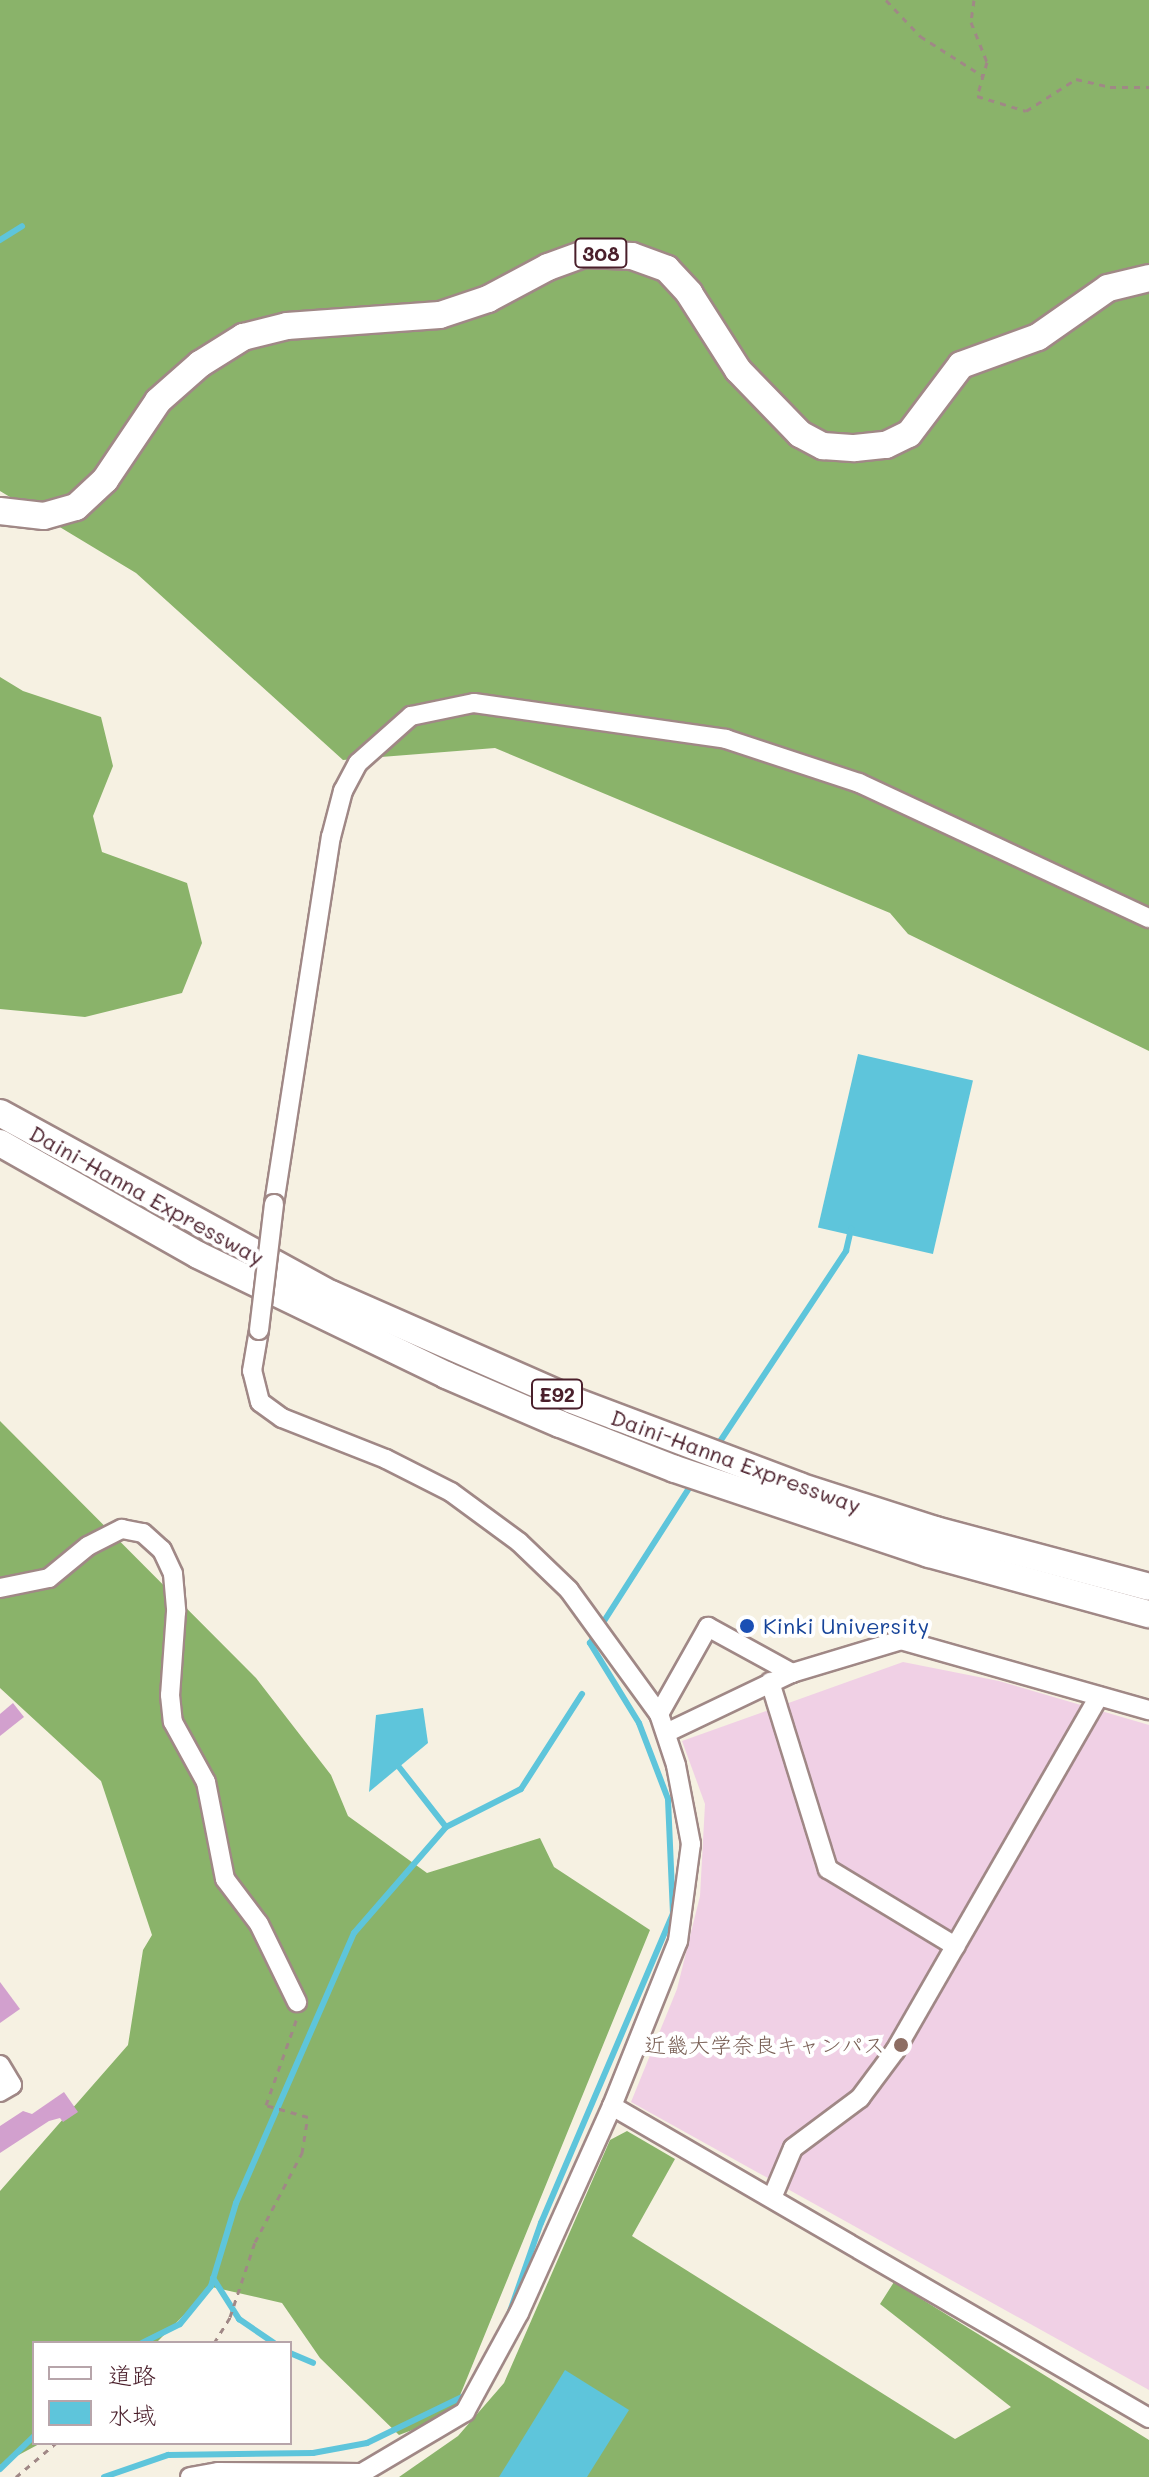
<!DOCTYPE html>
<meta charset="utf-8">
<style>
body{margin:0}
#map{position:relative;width:1149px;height:2477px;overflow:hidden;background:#f6f1e2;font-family:Mali,"Klee One",sans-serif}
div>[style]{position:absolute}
.built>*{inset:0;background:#f0d0e5}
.forest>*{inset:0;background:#8ab36a}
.water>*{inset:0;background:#5ec5db;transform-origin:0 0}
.stream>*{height:6px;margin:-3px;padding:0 3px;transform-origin:3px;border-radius:3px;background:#5ec5db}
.building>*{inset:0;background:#d2a0ce}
.path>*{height:3px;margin-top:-1.5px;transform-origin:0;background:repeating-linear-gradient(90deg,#a08886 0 6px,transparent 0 12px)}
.roads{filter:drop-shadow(2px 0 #a08886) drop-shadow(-2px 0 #a08886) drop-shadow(0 2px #a08886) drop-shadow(0 -2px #a08886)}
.minor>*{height:18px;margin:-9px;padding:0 9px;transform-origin:9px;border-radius:9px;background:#fff}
.highway>*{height:26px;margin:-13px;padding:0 13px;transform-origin:13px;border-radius:13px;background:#fff}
.bridges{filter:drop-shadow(2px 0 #a08886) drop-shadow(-2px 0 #a08886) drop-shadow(0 2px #a08886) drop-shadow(0 -2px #a08886)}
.minor-bridge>*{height:18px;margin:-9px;padding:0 9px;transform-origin:9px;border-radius:9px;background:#fff}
.dots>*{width:22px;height:22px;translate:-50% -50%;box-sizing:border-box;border:4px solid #fff;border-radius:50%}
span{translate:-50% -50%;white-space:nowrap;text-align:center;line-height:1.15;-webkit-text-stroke:8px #fff;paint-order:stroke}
.shield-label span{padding:2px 6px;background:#fff;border:2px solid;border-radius:6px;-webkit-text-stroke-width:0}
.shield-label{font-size:20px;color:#4a1f2b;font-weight:700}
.street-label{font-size:22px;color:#4a1f2b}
.transit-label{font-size:22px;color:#164399}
.left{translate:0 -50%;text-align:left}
.education-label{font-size:22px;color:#785e54}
.right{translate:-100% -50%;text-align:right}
.legend{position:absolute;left:32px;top:2341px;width:260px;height:104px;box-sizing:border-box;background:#fff;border:2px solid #b7a5aa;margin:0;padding:10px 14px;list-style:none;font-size:24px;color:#4a1f2b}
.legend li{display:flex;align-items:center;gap:16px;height:40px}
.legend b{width:40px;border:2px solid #b7a5aa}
</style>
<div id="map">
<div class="built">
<div style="clip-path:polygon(903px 1662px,999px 1681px,1149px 1725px,1149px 2390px,631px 2102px,677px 1989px,700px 1896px,705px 1804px,682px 1741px)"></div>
</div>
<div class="forest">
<div style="clip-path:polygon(0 0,1149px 0,1149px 1051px,908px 934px,890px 913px,495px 748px,343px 760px,136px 573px,0 491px)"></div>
<div style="clip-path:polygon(0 677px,23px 691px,101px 717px,113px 766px,93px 816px,102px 852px,187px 883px,202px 943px,182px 993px,85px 1017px,0 1009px)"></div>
<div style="clip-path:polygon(0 1421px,256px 1678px,331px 1775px,348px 1816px,427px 1873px,540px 1838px,554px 1867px,650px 1930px,452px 2415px,399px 2435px,320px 2358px,282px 2303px,212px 2287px,156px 2343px,34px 2343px,34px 2443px,41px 2443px,0 2465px,0 2191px,128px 2045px,143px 1950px,152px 1935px,101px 1781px,0 1688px)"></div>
<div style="clip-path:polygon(627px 2131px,675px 2159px,632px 2236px,955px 2439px,1011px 2407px,880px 2304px,894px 2282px,1149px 2440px,1149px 2477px,399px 2477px,458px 2436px,504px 2383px,610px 2140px)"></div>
</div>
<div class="water">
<div style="left:858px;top:1054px;width:118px;height:178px;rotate:13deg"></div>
<div style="clip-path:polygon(423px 1708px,428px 1743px,369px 1792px,376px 1715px)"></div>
<div style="clip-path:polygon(565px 2370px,629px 2410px,587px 2477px,499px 2477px)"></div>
</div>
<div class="stream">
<div style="left:0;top:240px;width:26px;rotate:-32deg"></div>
<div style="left:717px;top:1446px;width:234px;rotate:-56.5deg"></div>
<div style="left:846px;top:1251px;width:23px;rotate:-77deg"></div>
<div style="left:399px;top:1767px;width:76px;rotate:51.9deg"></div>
<div style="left:213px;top:2278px;width:49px;rotate:57.6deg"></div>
<div style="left:239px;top:2319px;width:42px;rotate:34.4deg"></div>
<div style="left:508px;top:2317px;width:100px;rotate:-70.7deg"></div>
<div style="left:541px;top:2223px;width:336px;rotate:-66.9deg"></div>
<div style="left:673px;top:1914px;width:115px;rotate:-92.5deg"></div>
<div style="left:668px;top:1799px;width:81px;rotate:-110.9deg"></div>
<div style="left:639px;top:1723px;width:94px;rotate:-121.5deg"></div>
<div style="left:590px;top:1643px;width:191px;rotate:-57.4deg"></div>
<div style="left:142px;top:2343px;width:42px;rotate:-26.6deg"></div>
<div style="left:180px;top:2324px;width:49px;rotate:-50.8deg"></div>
<div style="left:211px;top:2286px;width:87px;rotate:-73.2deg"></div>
<div style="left:236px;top:2203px;width:295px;rotate:-66.4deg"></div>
<div style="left:354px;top:1933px;width:140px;rotate:-49deg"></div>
<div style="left:446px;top:1827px;width:84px;rotate:-26.9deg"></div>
<div style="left:521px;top:1789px;width:113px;rotate:-57.3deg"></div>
<div style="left:290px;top:2353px;width:25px;rotate:23deg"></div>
<div style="left:0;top:2469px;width:47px;rotate:-44.1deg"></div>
<div style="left:104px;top:2477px;width:68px;rotate:-19deg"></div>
<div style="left:168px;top:2455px;width:145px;rotate:-0.8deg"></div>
<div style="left:313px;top:2453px;width:55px;rotate:-10.5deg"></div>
<div style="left:367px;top:2443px;width:112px;rotate:-25.9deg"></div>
</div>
<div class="building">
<div style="clip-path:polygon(13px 1703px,24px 1717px,0 1736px,0 1714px)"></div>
<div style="clip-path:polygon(0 1982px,20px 2009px,0 2023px)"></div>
<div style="clip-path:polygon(64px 2092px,78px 2112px,63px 2122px,60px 2118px,49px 2121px,0 2153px,0 2126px,23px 2111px,32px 2114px)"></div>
</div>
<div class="path">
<div style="left:886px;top:0;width:50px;rotate:46.6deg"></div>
<div style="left:920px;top:36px;width:75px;rotate:32.4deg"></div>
<div style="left:974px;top:0;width:22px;rotate:98deg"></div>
<div style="left:971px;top:22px;width:43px;rotate:68.2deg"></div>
<div style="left:987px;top:62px;width:35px;rotate:106deg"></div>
<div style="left:977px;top:96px;width:51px;rotate:17deg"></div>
<div style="left:1026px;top:111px;width:59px;rotate:-32.6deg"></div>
<div style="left:1076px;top:79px;width:35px;rotate:13deg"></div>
<div style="left:1110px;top:87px;width:39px"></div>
<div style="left:214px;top:2343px;width:31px;rotate:-58deg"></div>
<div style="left:230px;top:2317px;width:79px;rotate:-71.6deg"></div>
<div style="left:255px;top:2242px;width:101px;rotate:-62.2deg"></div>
<div style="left:302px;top:2153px;width:36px;rotate:-81deg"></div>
<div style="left:308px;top:2117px;width:44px;rotate:-164.1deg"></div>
<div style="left:266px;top:2105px;width:92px;rotate:-70.4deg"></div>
<div style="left:16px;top:2477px;width:52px;rotate:-40.4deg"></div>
</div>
<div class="roads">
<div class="minor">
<div style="left:274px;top:1204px;width:371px;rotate:-81.2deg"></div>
<div style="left:331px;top:837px;width:48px;rotate:-75.4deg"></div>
<div style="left:343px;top:791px;width:32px;rotate:-62deg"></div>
<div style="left:358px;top:763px;width:71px;rotate:-41.6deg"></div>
<div style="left:411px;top:716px;width:64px;rotate:-11.7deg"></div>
<div style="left:474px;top:703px;width:255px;rotate:8.1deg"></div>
<div style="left:726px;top:739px;width:140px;rotate:18.3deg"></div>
<div style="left:859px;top:783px;width:320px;rotate:25deg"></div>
<div style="left:0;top:1588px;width:50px;rotate:-11.5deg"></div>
<div style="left:49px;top:1578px;width:50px;rotate:-39.4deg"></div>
<div style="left:88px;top:1546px;width:38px;rotate:-27deg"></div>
<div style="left:122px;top:1529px;width:21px;rotate:11deg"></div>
<div style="left:143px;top:1533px;width:25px;rotate:42deg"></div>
<div style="left:162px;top:1550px;width:26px;rotate:65deg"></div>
<div style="left:173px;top:1574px;width:38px;rotate:85deg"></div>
<div style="left:176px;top:1612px;width:83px;rotate:94.1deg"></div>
<div style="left:170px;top:1695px;width:27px;rotate:84deg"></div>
<div style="left:173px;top:1722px;width:68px;rotate:61.2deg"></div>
<div style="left:206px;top:1782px;width:99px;rotate:78.9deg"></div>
<div style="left:225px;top:1879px;width:56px;rotate:52.9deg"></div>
<div style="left:259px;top:1924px;width:87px;rotate:64deg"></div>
<div style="left:770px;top:1682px;width:196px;rotate:72.8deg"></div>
<div style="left:828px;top:1869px;width:149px;rotate:31.2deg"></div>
<div style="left:659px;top:1714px;width:100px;rotate:-60.6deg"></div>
<div style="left:708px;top:1627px;width:96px;rotate:28.7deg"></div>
<div style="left:666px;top:1733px;width:140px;rotate:-25.5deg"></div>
<div style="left:792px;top:1673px;width:114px;rotate:-16.8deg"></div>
<div style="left:901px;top:1640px;width:258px;rotate:15.8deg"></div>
<div style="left:0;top:2065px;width:23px;rotate:59deg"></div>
<div style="left:12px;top:2085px;width:14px;rotate:150deg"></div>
<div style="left:612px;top:2106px;width:621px;rotate:30.16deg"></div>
<div style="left:772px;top:2198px;width:54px;rotate:-67.2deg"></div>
<div style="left:793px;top:2148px;width:84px;rotate:-36.7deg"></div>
<div style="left:860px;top:2098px;width:59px;rotate:-53.3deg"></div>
<div style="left:895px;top:2051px;width:409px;rotate:-60.1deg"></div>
<div style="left:190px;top:2477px;width:28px;rotate:-10deg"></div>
<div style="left:218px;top:2472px;width:144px;rotate:0.4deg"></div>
<div style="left:362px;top:2473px;width:120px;rotate:-30.6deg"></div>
<div style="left:465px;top:2412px;width:113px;rotate:-61.4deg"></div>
<div style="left:519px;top:2313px;width:227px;rotate:-65.8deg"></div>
<div style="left:612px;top:2106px;width:178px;rotate:-68.2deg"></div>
<div style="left:678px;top:1941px;width:98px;rotate:-82.4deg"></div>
<div style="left:691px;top:1844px;width:80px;rotate:-100.8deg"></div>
<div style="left:676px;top:1765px;width:54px;rotate:-108.4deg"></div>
<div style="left:659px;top:1714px;width:153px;rotate:-126deg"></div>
<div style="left:569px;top:1590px;width:69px;rotate:-136.2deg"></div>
<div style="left:519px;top:1542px;width:84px;rotate:-143.7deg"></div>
<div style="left:451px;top:1492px;width:73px;rotate:-153.1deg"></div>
<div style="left:386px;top:1459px;width:112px;rotate:-158.5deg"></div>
<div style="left:282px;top:1418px;width:27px;rotate:-144deg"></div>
<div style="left:260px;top:1402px;width:32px;rotate:-104deg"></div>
<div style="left:252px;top:1371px;width:42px;rotate:-80.3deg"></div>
</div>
<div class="highway">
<div style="left:0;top:511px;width:44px;rotate:6.5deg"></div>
<div style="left:44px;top:516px;width:33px;rotate:-16deg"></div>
<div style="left:76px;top:507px;width:40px;rotate:-43deg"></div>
<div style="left:105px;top:480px;width:95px;rotate:-56.1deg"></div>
<div style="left:158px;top:401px;width:56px;rotate:-41.4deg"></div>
<div style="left:200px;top:364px;width:51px;rotate:-32.1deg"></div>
<div style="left:243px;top:337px;width:45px;rotate:-14deg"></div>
<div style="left:287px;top:326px;width:153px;rotate:-4.1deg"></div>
<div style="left:440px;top:315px;width:51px;rotate:-18.4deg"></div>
<div style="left:488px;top:299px;width:68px;rotate:-28.1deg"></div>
<div style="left:548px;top:267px;width:38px;rotate:-20deg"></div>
<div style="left:584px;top:254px;width:48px;rotate:2.4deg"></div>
<div style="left:632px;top:256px;width:37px;rotate:20deg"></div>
<div style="left:667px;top:269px;width:33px;rotate:47deg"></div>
<div style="left:689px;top:293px;width:91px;rotate:57.5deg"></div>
<div style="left:738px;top:370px;width:89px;rotate:45.9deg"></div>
<div style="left:800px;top:434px;width:26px;rotate:28deg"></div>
<div style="left:823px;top:446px;width:32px;rotate:4deg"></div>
<div style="left:855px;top:448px;width:31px;rotate:-6deg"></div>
<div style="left:886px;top:445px;width:25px;rotate:-26deg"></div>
<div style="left:909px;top:434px;width:86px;rotate:-53deg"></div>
<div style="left:961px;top:365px;width:82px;rotate:-20deg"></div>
<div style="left:1038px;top:337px;width:85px;rotate:-35deg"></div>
<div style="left:1108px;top:288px;width:42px;rotate:-13.7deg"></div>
<div style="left:0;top:1113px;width:377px;rotate:28.7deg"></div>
<div style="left:331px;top:1294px;width:263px;rotate:23.7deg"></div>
<div style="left:572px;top:1400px;width:243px;rotate:20.7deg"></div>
<div style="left:799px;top:1486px;width:143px;rotate:17.9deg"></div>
<div style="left:935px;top:1530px;width:221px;rotate:14.9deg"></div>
<div style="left:0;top:1143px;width:227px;rotate:29.5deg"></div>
<div style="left:198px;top:1255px;width:276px;rotate:25.8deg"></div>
<div style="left:446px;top:1375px;width:124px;rotate:23.3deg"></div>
<div style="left:560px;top:1424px;width:123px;rotate:21.4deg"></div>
<div style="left:675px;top:1469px;width:268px;rotate:18.5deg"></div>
<div style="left:929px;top:1554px;width:228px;rotate:15.3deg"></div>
</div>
</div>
<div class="bridges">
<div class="minor-bridge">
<div style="left:259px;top:1330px;width:127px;rotate:-83.2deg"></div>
</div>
</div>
<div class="dots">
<div style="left:747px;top:1626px;background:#1a4fb4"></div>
<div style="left:901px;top:2045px;background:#8d6e63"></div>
</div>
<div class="shield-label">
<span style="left:601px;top:253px">308</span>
<span style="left:557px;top:1394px">E92</span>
</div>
<div class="street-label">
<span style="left:147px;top:1195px;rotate:29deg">Daini-Hanna Expressway</span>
<span style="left:736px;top:1461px;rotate:20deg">Daini-Hanna Expressway</span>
</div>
<div class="transit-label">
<span class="left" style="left:763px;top:1626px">Kinki University</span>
</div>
<div class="education-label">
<span class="right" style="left:885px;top:2045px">近畿大学奈良キャンパス</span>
</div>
<ul class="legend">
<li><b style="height:10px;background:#fff"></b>道路</li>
<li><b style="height:22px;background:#5ec5db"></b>水域</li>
</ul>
</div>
